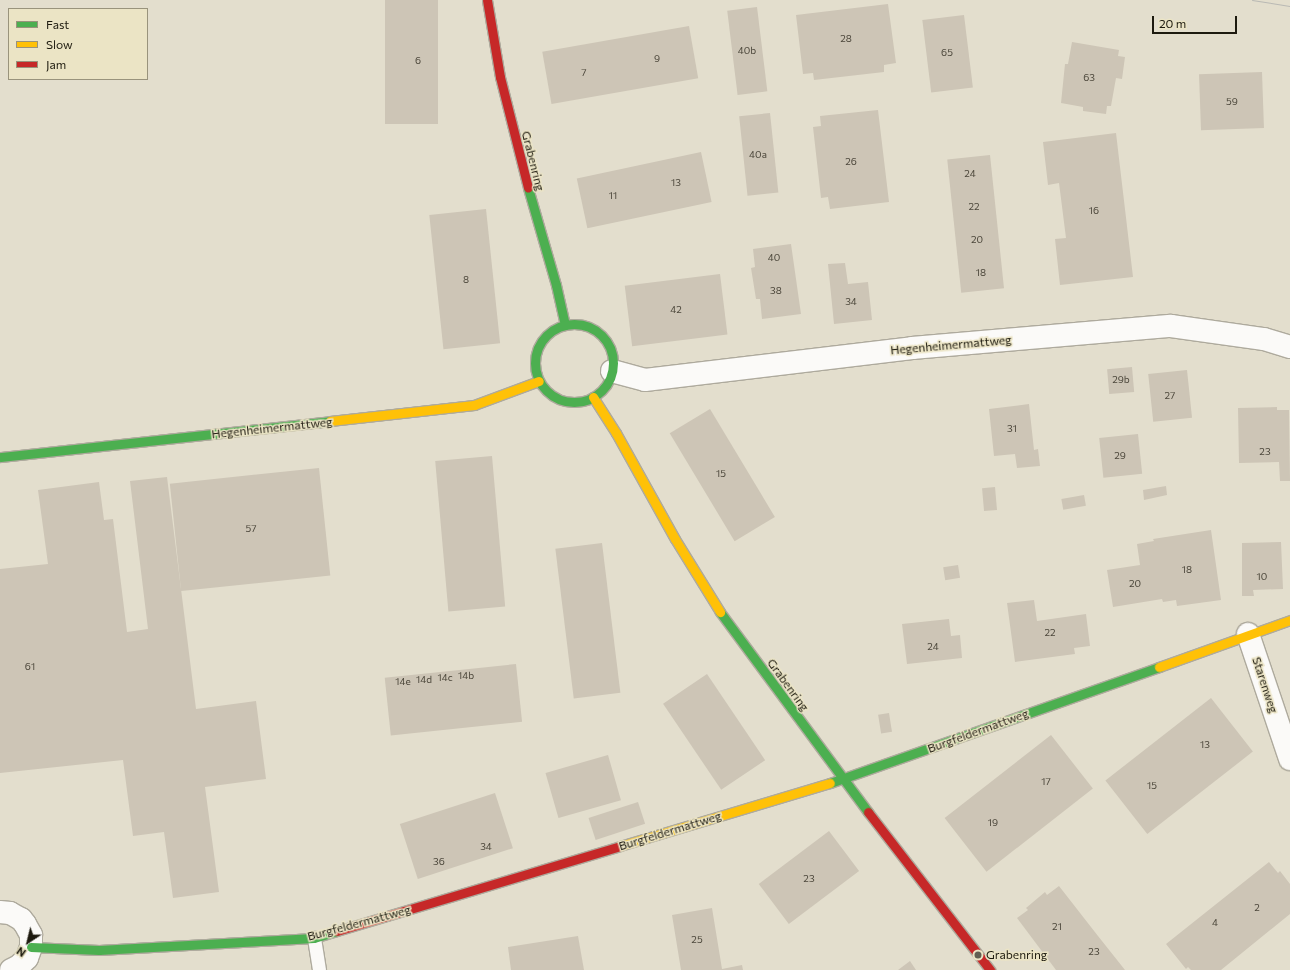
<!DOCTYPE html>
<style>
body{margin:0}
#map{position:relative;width:1290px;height:970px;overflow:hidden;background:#e3decd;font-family:Commissioner,sans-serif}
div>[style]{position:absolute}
.building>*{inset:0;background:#cdc5b6;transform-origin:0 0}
.roads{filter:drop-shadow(1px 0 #aeaa9d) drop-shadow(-1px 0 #aeaa9d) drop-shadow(0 1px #aeaa9d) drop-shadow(0 -1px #aeaa9d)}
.lane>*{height:13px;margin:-6.5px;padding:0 6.5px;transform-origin:6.5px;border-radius:6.5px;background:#fbfaf8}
.street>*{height:22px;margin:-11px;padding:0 11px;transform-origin:11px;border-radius:11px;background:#fbfaf8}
.fast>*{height:9px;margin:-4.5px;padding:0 4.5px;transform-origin:4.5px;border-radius:4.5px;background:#4caf50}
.fast>.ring{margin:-4.5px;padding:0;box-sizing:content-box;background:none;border:9px solid #4caf50;border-radius:50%}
.slow>*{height:9px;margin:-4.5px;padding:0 4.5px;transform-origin:4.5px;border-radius:4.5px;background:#ffc107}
.jam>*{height:9px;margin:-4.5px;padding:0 4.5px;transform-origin:4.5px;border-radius:4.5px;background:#c62828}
.tram>*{height:1px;margin:-0.5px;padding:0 0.5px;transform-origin:0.5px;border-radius:0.5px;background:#b9b9b4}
.dots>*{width:11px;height:11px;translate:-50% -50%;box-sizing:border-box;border:2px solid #ebe4c5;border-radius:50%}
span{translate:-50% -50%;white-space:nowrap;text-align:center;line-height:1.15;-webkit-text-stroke:3px #ebe4c5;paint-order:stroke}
.number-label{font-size:10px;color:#4b463a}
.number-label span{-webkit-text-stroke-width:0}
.street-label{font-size:12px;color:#1d1a0f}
.poi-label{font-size:12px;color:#1d1a0f}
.left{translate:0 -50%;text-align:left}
.legend{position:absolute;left:8px;top:8px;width:140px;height:72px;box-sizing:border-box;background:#ebe4c5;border:1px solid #99937c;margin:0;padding:5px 7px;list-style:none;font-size:12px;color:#1d1a0f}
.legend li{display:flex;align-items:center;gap:8px;height:20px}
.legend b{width:20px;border:1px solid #99937c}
.north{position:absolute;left:8px;top:922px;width:40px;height:40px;-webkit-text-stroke:3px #ebe4c5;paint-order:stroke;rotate:215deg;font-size:11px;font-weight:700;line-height:16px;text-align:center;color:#1d1a0f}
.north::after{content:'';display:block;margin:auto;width:14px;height:18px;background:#1d1a0f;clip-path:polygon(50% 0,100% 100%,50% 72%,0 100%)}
.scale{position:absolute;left:1152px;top:16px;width:85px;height:18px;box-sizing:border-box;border:2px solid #1d1a0f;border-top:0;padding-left:5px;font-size:12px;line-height:14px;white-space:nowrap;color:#1d1a0f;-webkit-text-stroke:3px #ebe4c5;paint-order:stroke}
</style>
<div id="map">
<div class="building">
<div style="left:385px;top:0;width:53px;height:124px"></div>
<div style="clip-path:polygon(888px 4px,896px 63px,884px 65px,884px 72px,814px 80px,813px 73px,803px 74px,796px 15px)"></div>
<div style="left:757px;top:7px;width:85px;height:30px;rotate:83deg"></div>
<div style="left:964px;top:15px;width:73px;height:42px;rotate:83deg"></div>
<div style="left:689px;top:26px;width:53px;height:149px;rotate:80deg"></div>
<div style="clip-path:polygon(1072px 42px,1119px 50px,1118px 56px,1125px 57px,1122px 79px,1116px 78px,1111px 106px,1107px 106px,1106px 114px,1083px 111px,1083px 107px,1061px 103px,1065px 64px,1068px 64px)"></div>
<div style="left:1262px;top:72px;width:56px;height:63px;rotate:88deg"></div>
<div style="clip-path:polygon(878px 110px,889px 202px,830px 209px,828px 197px,821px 198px,813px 127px,821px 126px,820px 116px)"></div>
<div style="left:770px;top:113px;width:80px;height:31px;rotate:84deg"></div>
<div style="clip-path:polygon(1116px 133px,1133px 277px,1060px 285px,1055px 239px,1066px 238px,1059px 183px,1048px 185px,1043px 142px)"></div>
<div style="left:701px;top:152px;width:51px;height:127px;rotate:78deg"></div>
<div style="left:990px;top:155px;width:134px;height:43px;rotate:84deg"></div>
<div style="left:486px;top:209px;width:135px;height:57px;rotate:84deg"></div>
<div style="clip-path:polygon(791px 244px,801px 314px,762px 319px,760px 299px,756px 299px,751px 268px,755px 267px,753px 249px)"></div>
<div style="clip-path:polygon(845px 263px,848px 284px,868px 282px,872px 320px,834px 324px,828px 264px)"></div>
<div style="left:720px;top:274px;width:61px;height:96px;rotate:83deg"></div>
<div style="left:1132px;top:367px;width:25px;height:25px;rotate:85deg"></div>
<div style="left:1187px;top:370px;width:48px;height:39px;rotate:84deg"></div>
<div style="clip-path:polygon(1029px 404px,1034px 450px,1038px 449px,1040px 466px,1017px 468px,1015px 454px,994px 456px,989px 409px)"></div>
<div style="clip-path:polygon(1277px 407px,1277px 410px,1289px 410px,1290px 481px,1280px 481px,1279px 462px,1239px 463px,1238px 408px)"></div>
<div style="left:710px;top:409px;width:126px;height:47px;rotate:59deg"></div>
<div style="left:1138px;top:434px;width:40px;height:39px;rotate:84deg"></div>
<div style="left:492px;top:456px;width:151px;height:57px;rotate:85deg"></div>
<div style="left:319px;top:468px;width:108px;height:150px;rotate:84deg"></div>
<div style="clip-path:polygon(167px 477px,196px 709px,256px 701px,266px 779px,205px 787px,219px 892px,173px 898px,164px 832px,133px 836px,123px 760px,0 773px,0 569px,48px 564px,38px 490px,99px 482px,104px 520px,113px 519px,127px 632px,148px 629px,130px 481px)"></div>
<div style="clip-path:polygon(1166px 486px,1167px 495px,1144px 500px,1143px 490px)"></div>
<div style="left:995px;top:487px;width:23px;height:13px;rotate:85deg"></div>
<div style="left:1084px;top:495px;width:11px;height:23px;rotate:80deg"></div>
<div style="clip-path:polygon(1211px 530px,1221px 600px,1177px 606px,1176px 600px,1163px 602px,1162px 599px,1113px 607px,1107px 570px,1140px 565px,1137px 544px,1154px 541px,1153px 539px)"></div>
<div style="clip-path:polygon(1281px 542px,1283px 589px,1253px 590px,1254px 596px,1242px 596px,1242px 543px)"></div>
<div style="left:602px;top:543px;width:151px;height:47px;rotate:83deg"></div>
<div style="left:958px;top:565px;width:13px;height:15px;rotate:81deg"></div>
<div style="clip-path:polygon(1034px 600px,1037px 621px,1086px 614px,1090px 646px,1074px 648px,1075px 654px,1015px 662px,1007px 603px)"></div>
<div style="clip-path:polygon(949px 619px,951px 636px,960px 635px,962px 658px,907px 664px,902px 624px)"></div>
<div style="left:516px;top:664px;width:58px;height:132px;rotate:84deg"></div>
<div style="left:707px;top:674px;width:104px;height:53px;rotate:56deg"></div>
<div style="left:1211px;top:698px;width:68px;height:134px;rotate:52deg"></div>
<div style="left:889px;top:713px;width:19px;height:11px;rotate:81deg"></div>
<div style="left:1051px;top:735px;width:68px;height:135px;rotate:52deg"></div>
<div style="left:608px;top:755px;width:47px;height:65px;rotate:74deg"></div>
<div style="left:495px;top:793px;width:58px;height:100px;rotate:72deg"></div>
<div style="left:638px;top:802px;width:23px;height:52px;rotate:72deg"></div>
<div style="left:829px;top:831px;width:50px;height:88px;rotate:53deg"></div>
<div style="clip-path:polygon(1269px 862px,1278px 873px,1280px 871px,1290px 884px,1290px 914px,1221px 970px,1191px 970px,1188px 967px,1186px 969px,1166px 944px)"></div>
<div style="clip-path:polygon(1059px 886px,1098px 936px,1125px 970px,1056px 970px,1017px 918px,1028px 910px,1026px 908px,1045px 892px,1047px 895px)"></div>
<div style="clip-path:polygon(712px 908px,722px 969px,742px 965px,743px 970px,681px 970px,672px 915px)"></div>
<div style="clip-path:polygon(578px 936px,584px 970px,511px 970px,508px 947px)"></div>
<div style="clip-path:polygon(910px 961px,916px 970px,898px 970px)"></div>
</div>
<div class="roads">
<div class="lane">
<div style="left:314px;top:938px;width:32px;rotate:81deg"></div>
</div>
<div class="street">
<div style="left:612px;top:371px;width:34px;rotate:15deg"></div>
<div style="left:645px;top:380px;width:269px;rotate:-6.8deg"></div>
<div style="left:912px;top:348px;width:260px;rotate:-4.9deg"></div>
<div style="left:1171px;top:326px;width:94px;rotate:8deg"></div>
<div style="left:1264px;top:339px;width:27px;rotate:17deg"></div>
<div style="left:1248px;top:634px;width:132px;rotate:71.4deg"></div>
<div style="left:0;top:912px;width:10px;rotate:6deg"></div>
<div style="left:10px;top:913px;width:13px;rotate:29deg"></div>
<div style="left:21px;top:919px;width:6px;rotate:51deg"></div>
<div style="left:25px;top:924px;width:13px;rotate:61deg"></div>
<div style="left:31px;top:935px;width:12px;rotate:90deg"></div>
<div style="left:31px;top:947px;width:12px;rotate:110deg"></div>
<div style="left:27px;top:958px;width:11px;rotate:135deg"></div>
<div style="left:19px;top:966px;width:9px;rotate:153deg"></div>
</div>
<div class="fast">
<div style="left:528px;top:188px;width:101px;rotate:73.9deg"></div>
<div style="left:556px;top:285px;width:41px;rotate:77.3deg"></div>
<div class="ring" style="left:535px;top:324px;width:69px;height:69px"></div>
<div style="left:0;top:457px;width:332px;rotate:-6.2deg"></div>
<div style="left:720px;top:612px;width:249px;rotate:53.5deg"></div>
<div style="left:830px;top:783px;width:349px;rotate:-19.4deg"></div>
<div style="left:31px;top:947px;width:68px;rotate:2.5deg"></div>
<div style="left:99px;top:950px;width:215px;rotate:-3.2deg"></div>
<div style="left:314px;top:938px;width:24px;rotate:-17deg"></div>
</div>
<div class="slow">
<div style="left:593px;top:397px;width:43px;rotate:57.4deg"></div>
<div style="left:616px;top:433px;width:121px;rotate:60.9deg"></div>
<div style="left:675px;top:539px;width:86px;rotate:58.3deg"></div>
<div style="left:330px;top:421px;width:145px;rotate:-6.3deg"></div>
<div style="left:474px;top:405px;width:69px;rotate:-20.3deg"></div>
<div style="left:1159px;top:667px;width:139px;rotate:-19.7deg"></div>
<div style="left:620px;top:846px;width:219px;rotate:-16.7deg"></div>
</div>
<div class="jam">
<div style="left:487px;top:0;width:78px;rotate:80.4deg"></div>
<div style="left:500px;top:77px;width:114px;rotate:75.8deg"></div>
<div style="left:868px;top:812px;width:200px;rotate:52.3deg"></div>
<div style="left:337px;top:931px;width:295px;rotate:-16.7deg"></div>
</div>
</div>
<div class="tram">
<div style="left:1252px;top:0;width:38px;rotate:9deg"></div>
</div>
<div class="dots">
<div style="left:978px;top:955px;background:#625f52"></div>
</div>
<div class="number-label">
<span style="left:846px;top:39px">28</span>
<span style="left:747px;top:51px">40b</span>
<span style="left:947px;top:53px">65</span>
<span style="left:657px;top:59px">9</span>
<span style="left:418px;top:61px">6</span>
<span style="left:584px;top:73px">7</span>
<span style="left:1089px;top:78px">63</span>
<span style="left:1232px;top:102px">59</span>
<span style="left:758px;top:155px">40a</span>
<span style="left:851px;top:162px">26</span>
<span style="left:970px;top:174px">24</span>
<span style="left:676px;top:183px">13</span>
<span style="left:613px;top:196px">11</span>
<span style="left:974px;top:207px">22</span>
<span style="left:1094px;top:211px">16</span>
<span style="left:977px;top:240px">20</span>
<span style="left:774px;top:258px">40</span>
<span style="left:981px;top:273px">18</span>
<span style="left:466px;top:280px">8</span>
<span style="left:776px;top:291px">38</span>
<span style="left:851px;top:302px">34</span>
<span style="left:676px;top:310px">42</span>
<span style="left:1121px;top:380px">29b</span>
<span style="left:1170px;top:396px">27</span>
<span style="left:1012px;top:429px">31</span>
<span style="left:1265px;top:452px">23</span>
<span style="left:1120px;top:456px">29</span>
<span style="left:721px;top:474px">15</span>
<span style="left:251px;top:529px">57</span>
<span style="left:1187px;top:570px">18</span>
<span style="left:1262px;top:577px">10</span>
<span style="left:1135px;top:584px">20</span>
<span style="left:1050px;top:633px">22</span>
<span style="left:933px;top:647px">24</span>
<span style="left:30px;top:667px">61</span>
<span style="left:466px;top:676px">14b</span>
<span style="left:445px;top:678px">14c</span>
<span style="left:424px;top:680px">14d</span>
<span style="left:403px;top:682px">14e</span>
<span style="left:1205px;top:745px">13</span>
<span style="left:1046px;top:782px">17</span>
<span style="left:1152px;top:786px">15</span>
<span style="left:993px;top:823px">19</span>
<span style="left:486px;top:847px">34</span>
<span style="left:439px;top:862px">36</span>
<span style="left:809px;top:879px">23</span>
<span style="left:1257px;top:908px">2</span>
<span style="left:1215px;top:923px">4</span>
<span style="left:1057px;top:927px">21</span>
<span style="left:697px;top:940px">25</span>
<span style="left:1094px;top:952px">23</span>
</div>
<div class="street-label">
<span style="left:533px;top:161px;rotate:76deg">Grabenring</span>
<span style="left:951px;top:345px;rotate:-5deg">Hegenheimermattweg</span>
<span style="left:272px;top:428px;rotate:-6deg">Hegenheimermattweg</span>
<span style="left:788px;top:685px;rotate:54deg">Grabenring</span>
<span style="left:1265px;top:685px;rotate:72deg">Starenweg</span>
<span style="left:978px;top:731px;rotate:-20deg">Burgfeldermattweg</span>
<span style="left:670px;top:831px;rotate:-17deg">Burgfeldermattweg</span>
<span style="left:359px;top:923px;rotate:-15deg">Burgfeldermattweg</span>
</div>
<div class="poi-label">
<span class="left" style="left:986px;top:955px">Grabenring</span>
</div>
<ul class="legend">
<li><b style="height:5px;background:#4caf50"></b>Fast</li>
<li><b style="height:5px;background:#ffc107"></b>Slow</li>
<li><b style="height:5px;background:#c62828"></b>Jam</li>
</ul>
<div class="north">N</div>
<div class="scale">20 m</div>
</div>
